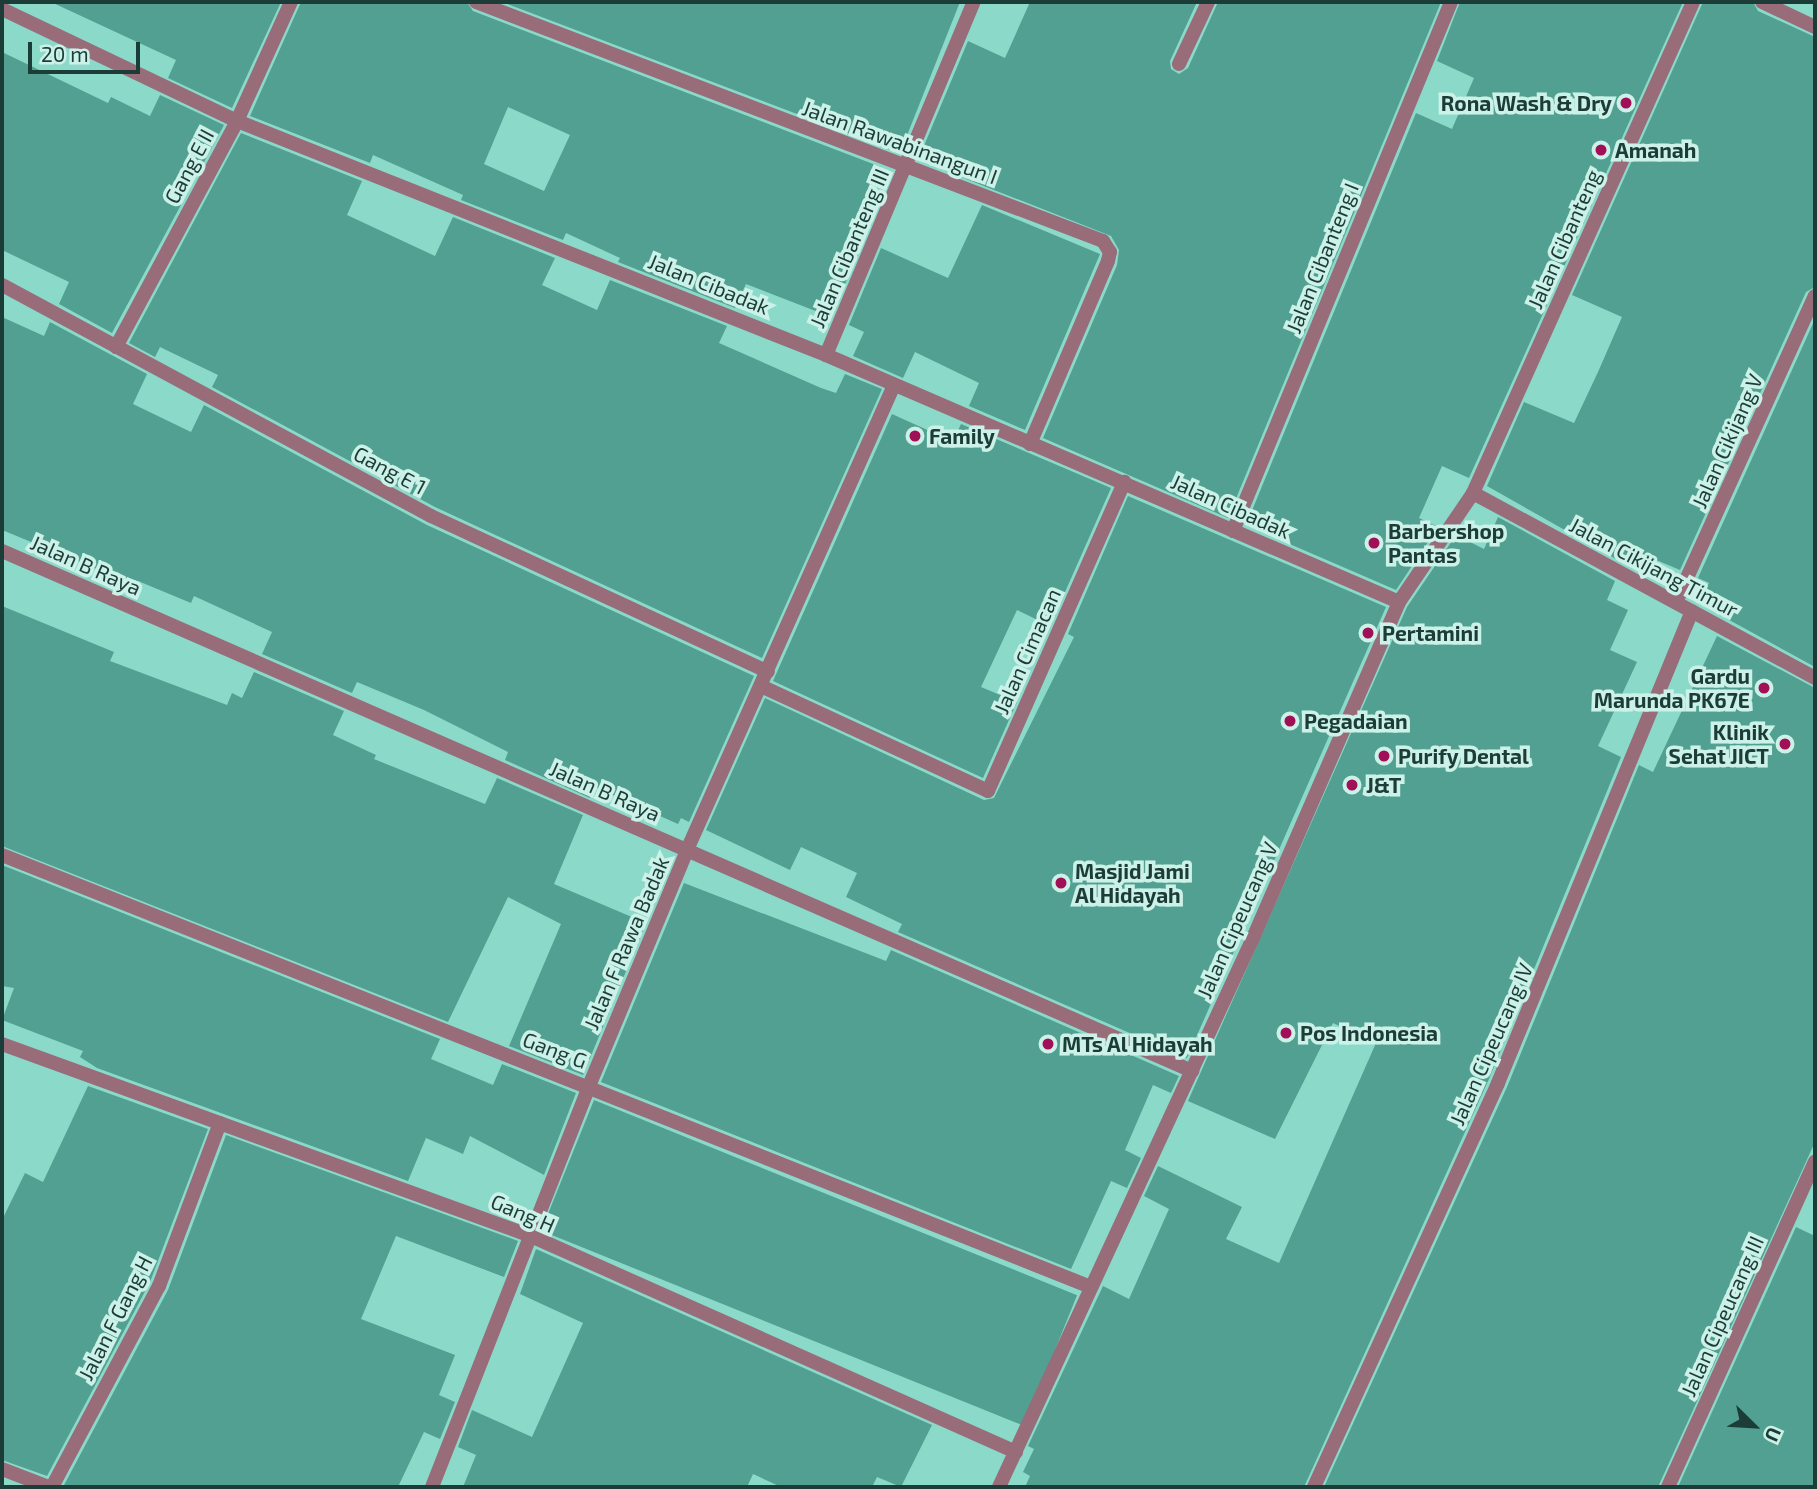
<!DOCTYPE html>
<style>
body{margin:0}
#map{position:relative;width:1817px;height:1489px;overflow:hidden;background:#8ad9c9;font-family:"Exo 2",sans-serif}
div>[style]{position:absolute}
.building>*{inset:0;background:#52a091;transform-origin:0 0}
.minor>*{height:14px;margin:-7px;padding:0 7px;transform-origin:7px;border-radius:7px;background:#986c79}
.tertiary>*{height:14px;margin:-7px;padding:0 7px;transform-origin:7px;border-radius:7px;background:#986c79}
.dots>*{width:19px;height:19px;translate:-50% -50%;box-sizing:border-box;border:4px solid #ccf1e8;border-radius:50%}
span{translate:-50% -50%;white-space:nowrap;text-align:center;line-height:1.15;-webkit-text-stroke:7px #ccf1e8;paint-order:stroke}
.poi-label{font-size:21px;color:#1c3d37;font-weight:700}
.right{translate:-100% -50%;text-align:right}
.left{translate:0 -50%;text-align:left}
.street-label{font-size:21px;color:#1c3d37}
.frame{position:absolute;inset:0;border:4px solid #1c3d37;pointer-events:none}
.north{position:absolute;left:1719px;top:1391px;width:70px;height:70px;-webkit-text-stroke:5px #ccf1e8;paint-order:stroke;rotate:114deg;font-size:19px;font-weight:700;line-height:28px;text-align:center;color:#1c3d37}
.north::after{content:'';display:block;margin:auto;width:24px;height:32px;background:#1c3d37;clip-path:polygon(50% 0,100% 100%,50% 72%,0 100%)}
.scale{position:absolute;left:28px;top:42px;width:112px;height:32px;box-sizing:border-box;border:4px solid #1c3d37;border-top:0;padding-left:9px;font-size:21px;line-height:24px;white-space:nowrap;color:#1c3d37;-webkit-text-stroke:5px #ccf1e8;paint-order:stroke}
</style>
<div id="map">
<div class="building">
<div style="clip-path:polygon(51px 2px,281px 2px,232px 108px,168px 78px,176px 60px)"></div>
<div style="clip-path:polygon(evenodd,301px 2px,467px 2px,473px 11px,881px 167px,859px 215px,872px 221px,831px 317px,746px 284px,735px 308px,618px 262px,620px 258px,566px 233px,563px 240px,461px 200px,463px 195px,373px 155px,370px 163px,250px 116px,301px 2px,508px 107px,570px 135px,544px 191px,484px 164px,508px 107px)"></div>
<div style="clip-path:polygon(502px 2px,960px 2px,900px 153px)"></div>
<div style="clip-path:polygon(1030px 2px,1197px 2px,1170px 61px,1171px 69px,1179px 74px,1188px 68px,1218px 2px,1441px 2px,1228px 518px,1043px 438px,1117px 265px,1119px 250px,1111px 236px,918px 160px,968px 41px,1005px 58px)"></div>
<div style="clip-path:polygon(1460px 2px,1683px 2px,1469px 478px,1442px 466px,1419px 518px,1438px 527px,1396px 590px,1246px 525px,1416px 113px,1452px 129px,1474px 78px,1437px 61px)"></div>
<div style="clip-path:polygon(1703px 2px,1753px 2px,1758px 11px,1815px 37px,1815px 287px,1806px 292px,1680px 570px,1630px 549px,1623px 563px,1487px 486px,1524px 402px,1574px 423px,1598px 372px,1622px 317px,1572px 295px)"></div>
<div style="clip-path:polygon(2px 52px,108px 103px,111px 97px,150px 116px,160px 95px,224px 125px,112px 333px,59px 304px,69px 282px,2px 250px)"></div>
<div style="clip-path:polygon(241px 133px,362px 181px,347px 215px,435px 256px,453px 217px,555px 258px,542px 285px,597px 310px,610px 280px,727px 326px,719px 343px,821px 388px,836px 393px,845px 374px,882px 389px,762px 658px,435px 507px,212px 387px,218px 375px,160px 347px,155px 357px,129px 343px)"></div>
<div style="clip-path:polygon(982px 205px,1100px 254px,1025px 430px,969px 406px,979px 383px,915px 352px,903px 378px,853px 356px,864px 332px,849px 325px,881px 248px,948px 278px)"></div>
<div style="clip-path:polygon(2px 317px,44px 336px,50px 322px,147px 374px,133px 404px,191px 432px,204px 405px,427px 525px,754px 676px,689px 822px,681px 818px,678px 824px,595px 787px,590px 798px,505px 760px,508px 752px,424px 710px,357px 682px,352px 693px,262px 654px,272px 632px,194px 596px,191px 603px,138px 581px,136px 585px,2px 530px)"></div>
<div style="clip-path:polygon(1815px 319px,1815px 667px,1700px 604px,1709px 583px,1698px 578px)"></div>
<div style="clip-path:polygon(892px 414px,945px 438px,947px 434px,955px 437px,961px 424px,1111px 488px,1050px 626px,1017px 610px,981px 687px,1017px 702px,983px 778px,773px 681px)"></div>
<div style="clip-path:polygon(1128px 496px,1386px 607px,1187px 1058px,898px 932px,902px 924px,846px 897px,857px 873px,801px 847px,790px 870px,706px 830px,765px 698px,984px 800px,994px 798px,1074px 637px,1068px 634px)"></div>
<div style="clip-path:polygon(1498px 517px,1615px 581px,1607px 600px,1628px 610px,1610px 650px,1637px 662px,1598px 746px,1621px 757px,1489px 1079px,1304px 1487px,1025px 1487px,1030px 1476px,1023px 1472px,1034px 1449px,1028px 1446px,1103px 1286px,1129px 1299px,1169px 1209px,1144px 1196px,1158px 1166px,1242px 1207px,1226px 1239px,1279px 1263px,1376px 1043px,1333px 1023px,1275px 1139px,1188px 1101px,1407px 607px,1456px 535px,1484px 549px)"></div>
<div style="clip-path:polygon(2px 606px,114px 652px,110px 661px,227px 705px,232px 693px,242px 698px,254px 672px,344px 711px,333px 735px,376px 755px,374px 759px,485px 804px,497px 778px,583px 815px,554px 884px,646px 923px,583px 1075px,509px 1046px,561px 924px,508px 897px,448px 1022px,2px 846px)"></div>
<div style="clip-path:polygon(1717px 636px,1815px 688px,1815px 1142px,1658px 1487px,1324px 1487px,1507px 1087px,1639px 765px,1653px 772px)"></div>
<div style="clip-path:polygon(2px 865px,440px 1039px,431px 1059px,493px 1085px,502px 1064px,576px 1093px,544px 1175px,470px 1136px,463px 1154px,426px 1138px,408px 1181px,97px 1068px,80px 1057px,83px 1051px,2px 1020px,14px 988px,2px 986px)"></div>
<div style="clip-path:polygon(684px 883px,886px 961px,891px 950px,1179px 1076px,1171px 1093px,1153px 1085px,1125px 1150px,1141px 1158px,1127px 1188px,1111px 1181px,1071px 1269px,601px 1082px)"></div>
<div style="clip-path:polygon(88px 1086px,208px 1129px,150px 1282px,47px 1476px,2px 1460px,2px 1220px,25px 1173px,43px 1182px)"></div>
<div style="left:594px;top:1100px;width:521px;height:141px;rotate:22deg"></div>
<div style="clip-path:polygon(226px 1135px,518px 1241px,504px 1277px,396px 1236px,361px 1319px,455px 1355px,439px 1395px,455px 1402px,440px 1439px,424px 1432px,398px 1487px,63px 1487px,168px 1290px)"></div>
<div style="clip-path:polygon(1796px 1227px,1815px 1236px,1815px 1487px,1678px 1487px)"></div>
<div style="clip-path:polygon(536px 1249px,932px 1425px,901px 1487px,877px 1477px,872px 1487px,781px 1487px,753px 1474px,747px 1487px,463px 1487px,476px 1455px,458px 1447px,472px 1410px,532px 1437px,583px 1323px,520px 1294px)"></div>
</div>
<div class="minor">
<div style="left:476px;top:2px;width:671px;rotate:20.87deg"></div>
<div style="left:1103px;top:241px;width:13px;rotate:58deg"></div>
<div style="left:1110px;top:252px;width:9px;rotate:103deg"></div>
<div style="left:1108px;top:261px;width:199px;rotate:113.1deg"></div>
<div style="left:1762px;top:2px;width:59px;rotate:25.3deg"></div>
<div style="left:2px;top:9px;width:260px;rotate:25.5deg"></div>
<div style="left:237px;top:121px;width:634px;rotate:21.67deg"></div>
<div style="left:826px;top:355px;width:624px;rotate:23.32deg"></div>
<div style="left:1179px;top:64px;width:68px;rotate:-64.9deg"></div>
<div style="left:2px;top:285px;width:487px;rotate:28.3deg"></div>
<div style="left:431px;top:516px;width:371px;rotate:24.8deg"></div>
<div style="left:116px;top:347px;width:256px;rotate:-61.8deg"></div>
<div style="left:237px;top:121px;width:131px;rotate:-65.6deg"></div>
<div style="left:826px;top:355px;width:383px;rotate:-67.3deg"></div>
<div style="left:1233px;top:531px;width:572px;rotate:-67.6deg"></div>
<div style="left:1676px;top:602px;width:336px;rotate:-65.6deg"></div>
<div style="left:761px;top:686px;width:250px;rotate:24.8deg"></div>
<div style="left:988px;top:791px;width:338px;rotate:-66.2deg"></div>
<div style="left:2px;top:855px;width:1172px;rotate:21.64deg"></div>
<div style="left:2px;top:1044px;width:563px;rotate:19.95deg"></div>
<div style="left:531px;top:1236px;width:531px;rotate:24.01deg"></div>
<div style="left:2px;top:1469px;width:50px;rotate:21deg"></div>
<div style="left:52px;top:1487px;width:228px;rotate:-62deg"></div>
<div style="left:159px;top:1286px;width:174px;rotate:-69.5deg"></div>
<div style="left:432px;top:1487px;width:431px;rotate:-68.6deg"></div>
<div style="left:589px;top:1086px;width:256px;rotate:-67.4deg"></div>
<div style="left:687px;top:850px;width:509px;rotate:-66deg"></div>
<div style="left:1314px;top:1487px;width:444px;rotate:-65.5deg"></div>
<div style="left:1498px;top:1083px;width:510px;rotate:-67.66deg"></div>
<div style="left:1668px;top:1487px;width:357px;rotate:-65.7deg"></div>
</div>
<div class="tertiary">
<div style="left:1473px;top:493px;width:389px;rotate:28.4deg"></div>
<div style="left:2px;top:551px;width:1299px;rotate:23.6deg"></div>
<div style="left:999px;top:1487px;width:605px;rotate:-65.17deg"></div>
<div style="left:1253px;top:938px;width:366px;rotate:-66.5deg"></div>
<div style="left:1399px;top:602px;width:132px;rotate:-55.8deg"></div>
<div style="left:1473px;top:493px;width:538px;rotate:-65.86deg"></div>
</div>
<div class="dots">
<div style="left:1626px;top:103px;background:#a11056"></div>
<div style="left:1601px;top:150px;background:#a11056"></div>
<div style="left:915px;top:436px;background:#a11056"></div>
<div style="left:1374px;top:543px;background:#a11056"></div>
<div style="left:1368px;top:633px;background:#a11056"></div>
<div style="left:1764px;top:688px;background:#a11056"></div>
<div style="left:1290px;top:721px;background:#a11056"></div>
<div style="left:1785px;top:744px;background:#a11056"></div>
<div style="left:1384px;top:756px;background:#a11056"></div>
<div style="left:1352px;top:785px;background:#a11056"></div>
<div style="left:1061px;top:883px;background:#a11056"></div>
<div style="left:1286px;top:1033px;background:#a11056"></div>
<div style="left:1048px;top:1044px;background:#a11056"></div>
</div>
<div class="poi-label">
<span class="right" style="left:1612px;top:103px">Rona Wash &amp; Dry</span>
<span class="left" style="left:1615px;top:150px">Amanah</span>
<span class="left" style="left:929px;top:436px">Family</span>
<span class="left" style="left:1388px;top:543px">Barbershop<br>Pantas</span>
<span class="left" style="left:1382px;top:633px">Pertamini</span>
<span class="right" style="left:1750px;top:688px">Gardu<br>Marunda PK67E</span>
<span class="left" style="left:1304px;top:721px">Pegadaian</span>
<span class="right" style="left:1769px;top:744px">Klinik<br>Sehat JICT</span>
<span class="left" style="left:1398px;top:756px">Purify Dental</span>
<span class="left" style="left:1366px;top:785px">J&amp;T</span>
<span class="left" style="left:1075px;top:883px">Masjid Jami<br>Al Hidayah</span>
<span class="left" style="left:1300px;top:1033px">Pos Indonesia</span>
<span class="left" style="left:1062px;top:1044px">MTs Al Hidayah</span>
</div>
<div class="street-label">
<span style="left:900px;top:142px;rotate:20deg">Jalan Rawabinangun I</span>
<span style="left:189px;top:166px;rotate:-62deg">Gang E II</span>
<span style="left:1564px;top:239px;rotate:-66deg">Jalan Cibanteng</span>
<span style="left:849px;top:248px;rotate:-67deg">Jalan Cibanteng III</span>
<span style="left:1322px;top:258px;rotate:-68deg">Jalan Cibanteng I</span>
<span style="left:709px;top:284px;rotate:22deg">Jalan Cibadak</span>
<span style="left:1727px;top:441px;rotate:-66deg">Jalan Cikijang V</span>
<span style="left:390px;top:470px;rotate:28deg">Gang E 1</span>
<span style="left:1231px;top:506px;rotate:24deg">Jalan Cibadak</span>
<span style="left:86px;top:565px;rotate:24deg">Jalan B Raya</span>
<span style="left:1654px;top:567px;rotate:28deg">Jalan Cikijang Timur</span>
<span style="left:1027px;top:651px;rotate:-66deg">Jalan Cimacan</span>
<span style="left:605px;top:791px;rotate:24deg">Jalan B Raya</span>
<span style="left:1237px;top:920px;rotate:-66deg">Jalan Cipeucang V</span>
<span style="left:626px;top:943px;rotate:-67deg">Jalan F Rawa Badak</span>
<span style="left:1491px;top:1044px;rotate:-66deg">Jalan Cipeucang IV</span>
<span style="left:555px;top:1050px;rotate:21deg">Gang G</span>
<span style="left:523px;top:1213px;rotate:23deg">Gang H</span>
<span style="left:1722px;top:1316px;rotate:-66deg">Jalan Cipeucang III</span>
<span style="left:115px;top:1318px;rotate:-63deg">Jalan F Gang H</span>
</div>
<div class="frame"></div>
<div class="north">U</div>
<div class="scale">20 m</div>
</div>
